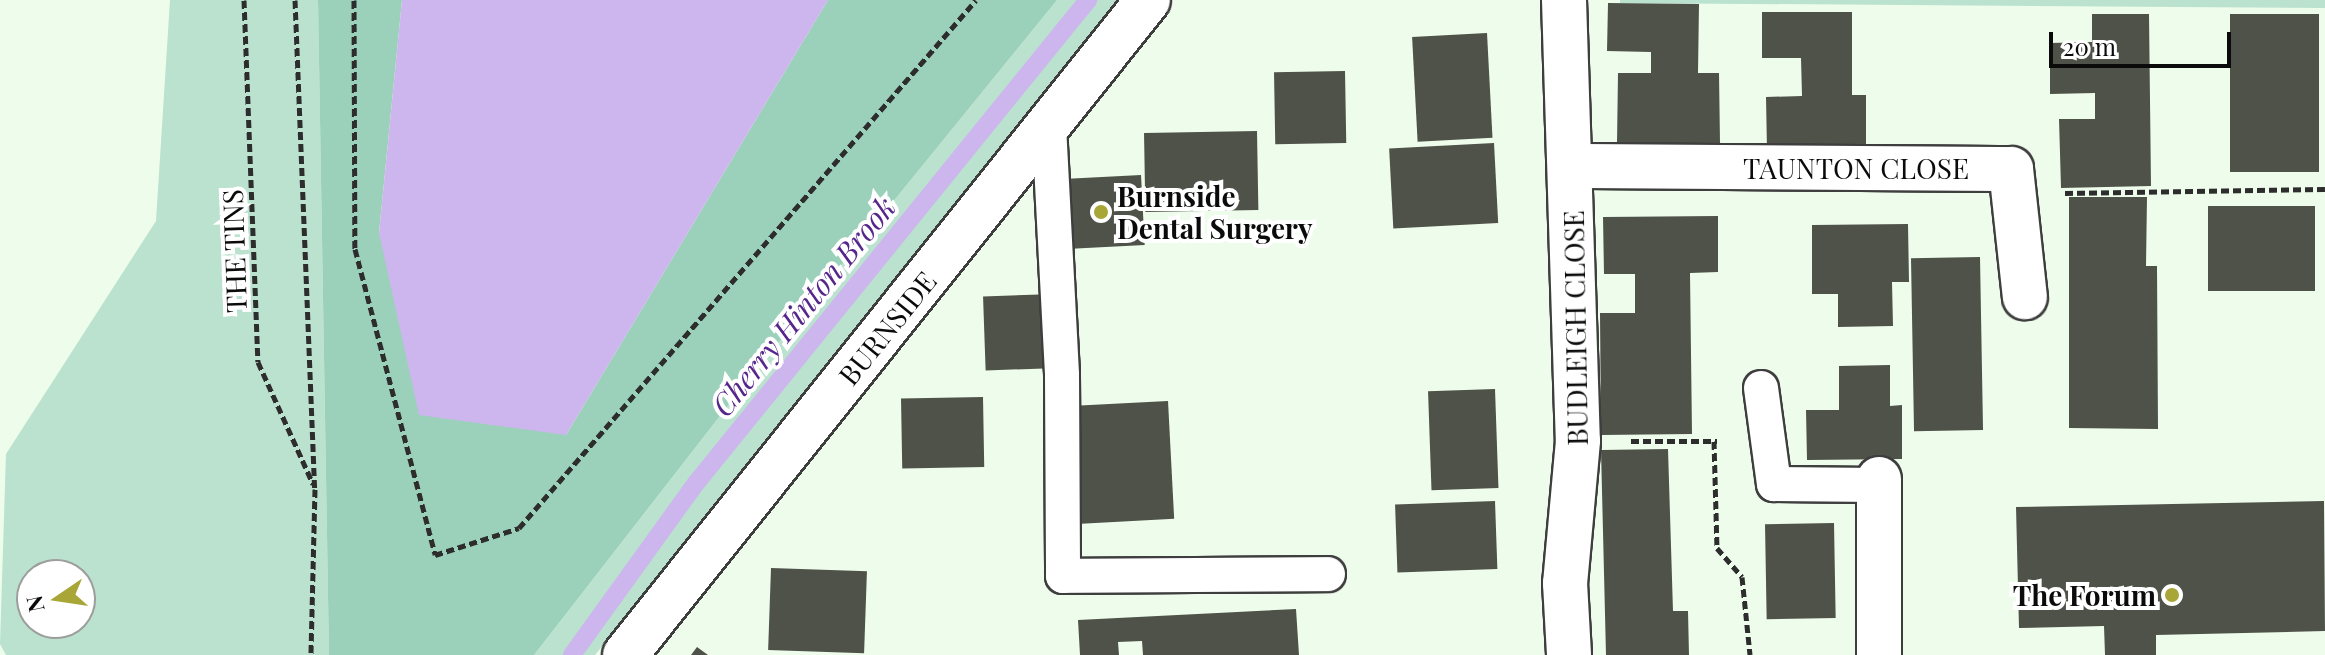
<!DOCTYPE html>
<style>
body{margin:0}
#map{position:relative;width:2325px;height:655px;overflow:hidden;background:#eefceb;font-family:"Playfair Display",serif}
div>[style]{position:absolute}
.green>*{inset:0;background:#bae2ce}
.forest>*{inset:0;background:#9bd0ba}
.water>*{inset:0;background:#cdb6ed}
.stream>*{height:18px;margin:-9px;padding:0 9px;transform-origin:9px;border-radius:9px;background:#cdb6ed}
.building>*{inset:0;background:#4e5249;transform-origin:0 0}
.path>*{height:5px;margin-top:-2.5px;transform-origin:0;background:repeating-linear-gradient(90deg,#2d2d2d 0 8px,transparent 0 12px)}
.roads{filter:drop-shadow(2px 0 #3e3e3e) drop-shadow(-2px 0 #3e3e3e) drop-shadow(0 2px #3e3e3e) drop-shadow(0 -2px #3e3e3e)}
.service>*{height:34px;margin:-17px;padding:0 17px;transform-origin:17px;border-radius:17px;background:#fff}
.minor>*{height:44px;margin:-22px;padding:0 22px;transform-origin:22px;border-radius:22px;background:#fff}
.dots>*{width:22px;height:22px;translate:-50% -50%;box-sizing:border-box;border:4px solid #fff;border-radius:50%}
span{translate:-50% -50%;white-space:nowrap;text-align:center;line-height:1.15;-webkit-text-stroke:8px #fff;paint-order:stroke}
.street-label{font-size:28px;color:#0b0b0b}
.poi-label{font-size:28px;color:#0b0b0b;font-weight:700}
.left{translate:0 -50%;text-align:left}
.right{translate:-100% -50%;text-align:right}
.water-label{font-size:30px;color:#56268b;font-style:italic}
.north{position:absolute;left:16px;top:559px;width:80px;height:80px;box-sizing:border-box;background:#fff;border:2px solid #9d9d9d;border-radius:50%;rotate:257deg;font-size:22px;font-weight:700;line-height:32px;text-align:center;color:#0b0b0b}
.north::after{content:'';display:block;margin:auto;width:28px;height:36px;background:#a7a636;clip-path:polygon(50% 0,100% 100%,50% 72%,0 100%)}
.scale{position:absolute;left:2049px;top:32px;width:182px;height:36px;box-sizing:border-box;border:4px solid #0b0b0b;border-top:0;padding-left:10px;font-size:24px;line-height:28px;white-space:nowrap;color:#0b0b0b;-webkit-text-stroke:6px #fff;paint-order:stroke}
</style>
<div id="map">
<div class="green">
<div style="clip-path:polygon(evenodd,170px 0,318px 0,329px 655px,6px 655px,0 644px,6px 454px,156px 221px,170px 0,32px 575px,80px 575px,80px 623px,32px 623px,32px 575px)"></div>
<div style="clip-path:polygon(1057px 0,1121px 0,1045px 103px,595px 655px,534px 655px,744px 385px)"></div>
<div style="clip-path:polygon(1620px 0,2325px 0,2325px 8px,1620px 3px)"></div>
</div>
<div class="forest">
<div style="clip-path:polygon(318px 0,402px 0,379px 233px,566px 435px,828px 0,1057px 0,744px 385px,534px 655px,329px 655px)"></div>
</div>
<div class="water">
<div style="clip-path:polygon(402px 0,828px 0,566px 435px,419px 415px,379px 233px)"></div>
</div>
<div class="stream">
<div style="left:572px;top:655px;width:213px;rotate:-54.2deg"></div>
<div style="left:697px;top:482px;width:621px;rotate:-50.95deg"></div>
</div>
<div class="building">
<div style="clip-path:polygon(1608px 3px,1699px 4px,1698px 73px,1719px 73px,1720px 143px,1617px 143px,1618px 73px,1651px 73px,1651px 52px,1607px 51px)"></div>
<div style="clip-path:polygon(1762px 12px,1852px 12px,1852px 95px,1866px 95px,1866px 151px,1767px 151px,1766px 97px,1802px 96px,1801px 58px,1762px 58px)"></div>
<div style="clip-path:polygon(2092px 14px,2149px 14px,2151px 186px,2061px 188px,2059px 119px,2095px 119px,2095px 93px,2050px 94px,2050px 43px,2092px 42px)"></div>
<div style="left:2319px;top:14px;width:158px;height:89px;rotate:90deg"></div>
<div style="left:1487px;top:33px;width:105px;height:75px;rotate:87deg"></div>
<div style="left:1345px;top:71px;width:72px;height:71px;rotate:89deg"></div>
<div style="left:1257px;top:131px;width:79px;height:113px;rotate:89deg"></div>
<div style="left:1494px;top:143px;width:80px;height:105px;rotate:87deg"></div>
<div style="left:1141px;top:175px;width:70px;height:83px;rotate:87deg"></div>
<div style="clip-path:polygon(2069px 197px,2147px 197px,2146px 266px,2157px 266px,2158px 429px,2069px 428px)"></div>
<div style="left:2208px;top:206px;width:107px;height:85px"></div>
<div style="clip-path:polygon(1718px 216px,1718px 272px,1690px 273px,1692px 434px,1601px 435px,1600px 313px,1635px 313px,1635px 274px,1604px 274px,1603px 217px)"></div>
<div style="clip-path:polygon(1908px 224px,1909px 282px,1892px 282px,1893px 326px,1838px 327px,1838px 294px,1812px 294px,1812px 225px)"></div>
<div style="left:1980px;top:257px;width:173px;height:69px;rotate:89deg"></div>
<div style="left:1055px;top:294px;width:74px;height:72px;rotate:88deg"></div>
<div style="clip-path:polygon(1890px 365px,1890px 406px,1902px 405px,1902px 459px,1807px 460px,1806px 410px,1839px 410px,1839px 366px)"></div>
<div style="left:1495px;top:389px;width:99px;height:67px;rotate:88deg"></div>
<div style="left:983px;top:397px;width:70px;height:82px;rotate:89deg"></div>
<div style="left:1168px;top:401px;width:118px;height:93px;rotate:87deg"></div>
<div style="clip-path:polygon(1668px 449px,1673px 611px,1688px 611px,1689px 655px,1606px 655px,1601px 450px)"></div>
<div style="left:1495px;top:501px;width:68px;height:100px;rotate:88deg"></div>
<div style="clip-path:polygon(2324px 501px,2325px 631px,2156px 635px,2156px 655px,2105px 655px,2104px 626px,2019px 628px,2016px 507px)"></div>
<div style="left:1834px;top:523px;width:95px;height:69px;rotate:89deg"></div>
<div style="left:771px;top:568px;width:96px;height:82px;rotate:2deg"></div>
<div style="clip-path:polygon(1296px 609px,1299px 655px,1143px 655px,1142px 641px,1118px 642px,1119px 655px,1080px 655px,1078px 620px)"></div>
<div style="clip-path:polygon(697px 647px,708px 655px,691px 655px)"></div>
</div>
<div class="path">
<div style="left:244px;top:0;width:362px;rotate:87.8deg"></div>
<div style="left:258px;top:362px;width:134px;rotate:65.7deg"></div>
<div style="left:295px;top:0;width:489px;rotate:87.7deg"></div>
<div style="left:315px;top:489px;width:166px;rotate:91.4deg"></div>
<div style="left:354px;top:0;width:249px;rotate:89.8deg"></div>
<div style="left:355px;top:249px;width:316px;rotate:75.3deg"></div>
<div style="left:435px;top:555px;width:88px;rotate:-17.8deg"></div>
<div style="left:519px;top:528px;width:698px;rotate:-49.12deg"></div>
<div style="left:2065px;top:193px;width:260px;rotate:-0.9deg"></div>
<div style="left:1631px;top:441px;width:86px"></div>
<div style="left:1714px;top:441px;width:107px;rotate:88.4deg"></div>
<div style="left:1717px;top:548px;width:38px;rotate:49deg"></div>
<div style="left:1742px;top:577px;width:78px;rotate:84.1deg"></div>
</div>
<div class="roads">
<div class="service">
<div style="left:1049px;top:126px;width:249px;rotate:87deg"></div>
<div style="left:1062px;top:375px;width:201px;rotate:89.7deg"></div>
<div style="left:1063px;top:576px;width:265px;rotate:-0.4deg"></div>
<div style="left:1761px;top:388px;width:97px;rotate:82.3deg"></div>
<div style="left:1774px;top:484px;width:104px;rotate:0.6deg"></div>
</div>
<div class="minor">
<div style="left:1564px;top:0;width:441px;rotate:88.2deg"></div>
<div style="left:1578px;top:441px;width:143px;rotate:95.2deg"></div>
<div style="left:1565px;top:583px;width:72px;rotate:86.8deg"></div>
<div style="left:1572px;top:166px;width:439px;rotate:0.4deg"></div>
<div style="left:2011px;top:169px;width:129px;rotate:83.8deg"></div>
<div style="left:1879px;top:479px;width:176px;rotate:90deg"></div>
<div style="left:625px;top:655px;width:838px;rotate:-51.39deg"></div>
</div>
</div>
<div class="dots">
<div style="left:1101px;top:212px;background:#a7a636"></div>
<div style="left:2172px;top:595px;background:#a7a636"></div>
</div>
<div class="street-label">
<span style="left:1856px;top:168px">TAUNTON CLOSE</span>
<span style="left:234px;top:251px;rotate:-92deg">THE TINS</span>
<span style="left:887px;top:328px;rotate:-51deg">BURNSIDE</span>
<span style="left:1575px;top:328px;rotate:-91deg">BUDLEIGH CLOSE</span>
</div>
<div class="poi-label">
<span class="left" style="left:1117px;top:212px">Burnside<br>Dental Surgery</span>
<span class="right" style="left:2156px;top:595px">The Forum</span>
</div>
<div class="water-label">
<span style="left:803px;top:306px;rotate:-51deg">Cherry Hinton Brook</span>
</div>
<div class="north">N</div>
<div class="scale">20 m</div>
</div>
